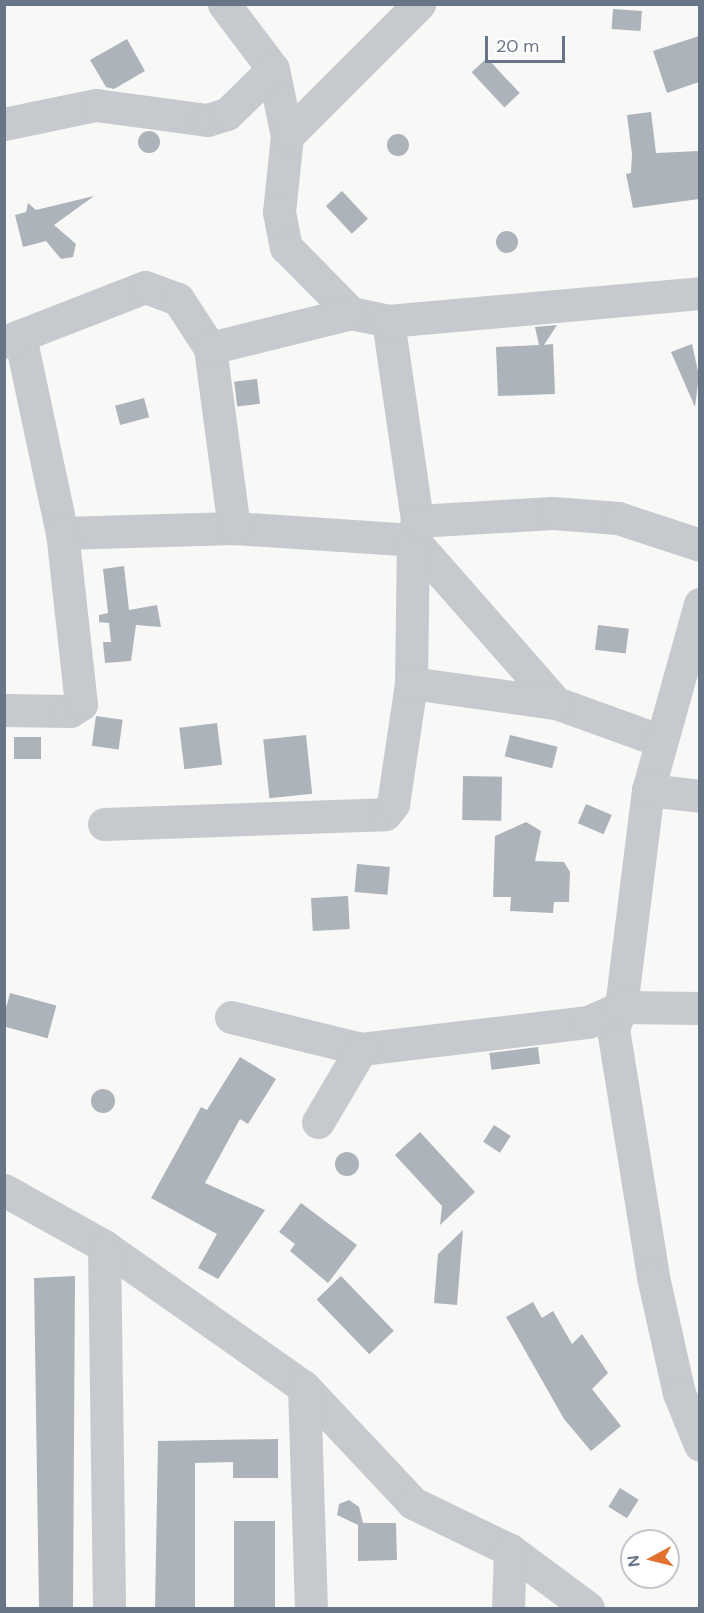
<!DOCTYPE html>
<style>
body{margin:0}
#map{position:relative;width:704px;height:1613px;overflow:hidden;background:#f8f8f6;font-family:"DM Sans",sans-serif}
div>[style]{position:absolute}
.building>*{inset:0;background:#adb3ba;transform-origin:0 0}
.round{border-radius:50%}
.minor>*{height:33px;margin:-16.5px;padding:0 16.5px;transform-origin:16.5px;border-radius:16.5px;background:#c6c9cd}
span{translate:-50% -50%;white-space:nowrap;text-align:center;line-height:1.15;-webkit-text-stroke:6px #fff;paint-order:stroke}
.frame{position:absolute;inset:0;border:6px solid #687586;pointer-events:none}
.north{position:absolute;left:620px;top:1529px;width:60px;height:60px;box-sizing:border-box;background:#fff;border:2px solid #c3c8cf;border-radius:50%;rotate:263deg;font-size:16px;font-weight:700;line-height:24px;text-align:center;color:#687586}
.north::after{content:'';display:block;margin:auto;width:21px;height:27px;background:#e0712e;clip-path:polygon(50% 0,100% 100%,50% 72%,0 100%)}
.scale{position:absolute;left:485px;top:36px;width:80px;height:27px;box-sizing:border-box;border:3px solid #687586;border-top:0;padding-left:8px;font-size:18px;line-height:21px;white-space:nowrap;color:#687586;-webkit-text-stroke:4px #fff;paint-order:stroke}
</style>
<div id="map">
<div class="building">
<div style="left:613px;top:9px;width:29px;height:20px;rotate:4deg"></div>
<div style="clip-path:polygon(699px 36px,699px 82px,667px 93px,653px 51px)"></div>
<div style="clip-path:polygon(127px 39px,145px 71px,114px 89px,106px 87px,90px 60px)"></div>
<div style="left:487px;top:58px;width:48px;height:21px;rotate:47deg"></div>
<div style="clip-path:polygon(651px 112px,656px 153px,699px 151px,699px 199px,633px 208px,626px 174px,631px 173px,632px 154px,627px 115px)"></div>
<div class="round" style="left:138px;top:131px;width:22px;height:22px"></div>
<div class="round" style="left:387px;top:134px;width:22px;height:22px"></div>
<div style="left:342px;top:191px;width:38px;height:22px;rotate:47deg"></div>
<div style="clip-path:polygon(94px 196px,54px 225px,76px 244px,73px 257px,61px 259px,46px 241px,23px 247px,15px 215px,26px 212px,28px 203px,36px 210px)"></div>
<div class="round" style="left:496px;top:231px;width:22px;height:22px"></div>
<div style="clip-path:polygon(557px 325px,544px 345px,553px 344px,555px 394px,498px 396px,496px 347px,539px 345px,535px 327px)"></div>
<div style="clip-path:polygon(692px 344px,699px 376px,695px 407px,671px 352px)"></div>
<div style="left:257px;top:379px;width:25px;height:23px;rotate:83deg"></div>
<div style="left:144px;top:398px;width:20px;height:30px;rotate:75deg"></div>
<div style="clip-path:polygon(124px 566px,129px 610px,157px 605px,161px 627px,136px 625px,131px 661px,105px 663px,103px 642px,111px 642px,109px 623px,99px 622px,99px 615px,108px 613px,103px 569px)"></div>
<div style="left:598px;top:625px;width:31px;height:25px;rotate:7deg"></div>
<div style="left:96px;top:716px;width:27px;height:30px;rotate:8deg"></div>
<div style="left:217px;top:723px;width:42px;height:38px;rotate:83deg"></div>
<div style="left:306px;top:735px;width:59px;height:43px;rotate:84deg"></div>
<div style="left:510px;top:735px;width:49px;height:22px;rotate:14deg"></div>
<div style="left:14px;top:737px;width:27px;height:22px"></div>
<div style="left:463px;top:776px;width:39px;height:44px;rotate:1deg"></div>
<div style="left:586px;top:804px;width:28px;height:21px;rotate:23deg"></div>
<div style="clip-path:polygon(526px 822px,541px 831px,535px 861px,564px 862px,570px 872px,569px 902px,554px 902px,553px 913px,510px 911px,511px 897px,493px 897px,495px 836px)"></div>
<div style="left:357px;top:864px;width:33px;height:28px;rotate:5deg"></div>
<div style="left:348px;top:896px;width:33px;height:37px;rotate:87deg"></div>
<div style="left:10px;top:993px;width:48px;height:34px;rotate:15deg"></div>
<div style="left:538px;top:1047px;width:17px;height:49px;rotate:83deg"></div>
<div style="clip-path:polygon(240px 1057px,276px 1079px,248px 1124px,240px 1119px,205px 1183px,265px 1210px,218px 1279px,198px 1268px,217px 1234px,151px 1198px,201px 1107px,207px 1110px)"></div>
<div class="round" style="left:91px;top:1089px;width:24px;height:24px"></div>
<div style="left:494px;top:1125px;width:20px;height:20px;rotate:33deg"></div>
<div style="clip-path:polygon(420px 1132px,475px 1192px,440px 1225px,442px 1206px,395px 1155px)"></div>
<div class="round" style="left:335px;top:1152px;width:24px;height:24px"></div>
<div style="clip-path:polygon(301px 1203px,357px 1245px,328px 1283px,290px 1251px,295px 1244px,279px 1232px)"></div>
<div style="clip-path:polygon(463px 1230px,457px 1305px,434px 1303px,438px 1254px)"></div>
<div style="clip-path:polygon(75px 1276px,73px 1608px,39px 1608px,34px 1278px)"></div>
<div style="left:341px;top:1276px;width:76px;height:34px;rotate:46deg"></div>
<div style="clip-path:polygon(533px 1302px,542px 1318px,553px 1311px,572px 1344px,582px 1334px,608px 1373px,592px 1389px,621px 1426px,591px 1451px,564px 1419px,506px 1317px)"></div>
<div style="clip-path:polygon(278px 1439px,278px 1478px,233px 1478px,233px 1462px,195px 1463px,195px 1608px,155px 1608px,158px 1441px)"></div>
<div style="left:620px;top:1488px;width:22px;height:22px;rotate:32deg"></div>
<div style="clip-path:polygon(349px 1500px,359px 1507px,363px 1523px,396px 1523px,397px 1560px,358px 1561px,358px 1525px,337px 1515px,339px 1504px)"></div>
<div style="left:234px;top:1521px;width:41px;height:87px"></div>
</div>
<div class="minor">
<div style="left:224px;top:4px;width:81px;rotate:53deg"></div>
<div style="left:273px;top:69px;width:68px;rotate:78.2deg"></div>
<div style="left:287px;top:136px;width:76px;rotate:96deg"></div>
<div style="left:279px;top:212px;width:36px;rotate:79deg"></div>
<div style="left:286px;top:247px;width:93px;rotate:45.4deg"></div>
<div style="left:351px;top:313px;width:38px;rotate:12deg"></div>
<div style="left:388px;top:321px;width:202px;rotate:81.7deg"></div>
<div style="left:417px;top:521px;width:19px;rotate:102deg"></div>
<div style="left:413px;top:540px;width:217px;rotate:48.7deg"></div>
<div style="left:556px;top:703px;width:109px;rotate:19.8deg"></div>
<div style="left:4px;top:124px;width:94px;rotate:-11.7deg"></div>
<div style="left:96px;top:105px;width:112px;rotate:7.7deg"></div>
<div style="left:207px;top:120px;width:21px;rotate:-17deg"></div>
<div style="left:227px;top:114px;width:64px;rotate:-44.4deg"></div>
<div style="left:287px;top:136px;width:187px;rotate:-45deg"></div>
<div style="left:388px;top:321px;width:313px;rotate:-5.1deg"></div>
<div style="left:20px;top:336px;width:201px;rotate:78deg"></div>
<div style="left:62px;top:533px;width:172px;rotate:-1.7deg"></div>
<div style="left:234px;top:528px;width:179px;rotate:3.8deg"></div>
<div style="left:413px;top:540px;width:143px;rotate:90.8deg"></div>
<div style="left:4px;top:342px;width:151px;rotate:-21.3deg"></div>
<div style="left:145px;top:287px;width:35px;rotate:20deg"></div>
<div style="left:178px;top:299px;width:59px;rotate:56.9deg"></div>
<div style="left:210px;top:348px;width:182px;rotate:82.4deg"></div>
<div style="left:210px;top:348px;width:145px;rotate:-13.9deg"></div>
<div style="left:417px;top:521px;width:136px;rotate:-3.4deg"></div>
<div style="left:553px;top:513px;width:65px;rotate:4.4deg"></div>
<div style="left:618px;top:518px;width:86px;rotate:18.2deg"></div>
<div style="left:700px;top:604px;width:193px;rotate:105.6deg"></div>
<div style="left:648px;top:790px;width:219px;rotate:97.1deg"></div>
<div style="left:621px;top:1007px;width:23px;rotate:110deg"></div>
<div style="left:613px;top:1029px;width:251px;rotate:80.8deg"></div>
<div style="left:653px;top:1277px;width:119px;rotate:77.4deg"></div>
<div style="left:679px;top:1393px;width:56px;rotate:68deg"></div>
<div style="left:4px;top:710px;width:66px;rotate:0.9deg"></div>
<div style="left:70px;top:711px;width:13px;rotate:-32deg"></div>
<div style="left:81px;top:704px;width:172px;rotate:-96.3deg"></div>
<div style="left:648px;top:790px;width:52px;rotate:6.6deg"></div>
<div style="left:104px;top:824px;width:281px;rotate:-2deg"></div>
<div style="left:385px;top:814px;width:13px;rotate:-51deg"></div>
<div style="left:393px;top:804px;width:122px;rotate:-81.5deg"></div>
<div style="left:411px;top:683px;width:146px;rotate:7.9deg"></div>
<div style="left:231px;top:1017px;width:134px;rotate:13.8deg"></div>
<div style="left:361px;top:1049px;width:229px;rotate:-6.8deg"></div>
<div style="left:588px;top:1022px;width:36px;rotate:-24deg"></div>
<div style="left:621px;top:1007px;width:79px;rotate:0.7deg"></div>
<div style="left:318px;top:1122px;width:85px;rotate:-59.5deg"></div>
<div style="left:4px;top:1190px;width:115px;rotate:29.2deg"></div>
<div style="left:104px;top:1246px;width:245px;rotate:35.2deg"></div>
<div style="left:304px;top:1387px;width:159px;rotate:46.8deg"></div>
<div style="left:413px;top:1503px;width:108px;rotate:25.9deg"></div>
<div style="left:510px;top:1550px;width:97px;rotate:36.6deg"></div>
<div style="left:104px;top:1246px;width:362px;rotate:89.2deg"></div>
<div style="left:304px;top:1387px;width:221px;rotate:88.2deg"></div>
<div style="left:508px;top:1608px;width:58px;rotate:-88deg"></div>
</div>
<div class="frame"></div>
<div class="north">N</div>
<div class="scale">20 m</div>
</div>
